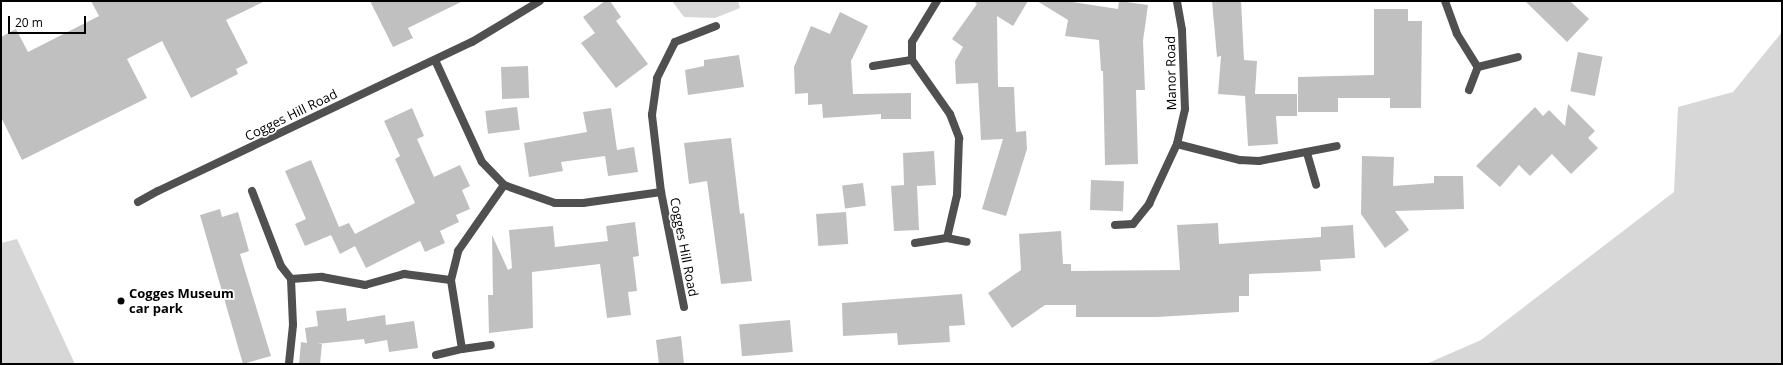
<!DOCTYPE html>
<style>
body{margin:0}
#map{position:relative;width:1783px;height:365px;overflow:hidden;background:#fff;font-family:"Open Sans",sans-serif}
div>[style]{position:absolute}
.green>*{inset:0;background:#d7d7d7}
.building>*{inset:0;background:#c0c0c0;transform-origin:0 0}
.lane>*{height:8px;margin:-4px;padding:0 4px;transform-origin:4px;border-radius:4px;background:#505050}
.street>*{height:8px;margin:-4px;padding:0 4px;transform-origin:4px;border-radius:4px;background:#505050}
.dots>*{width:11px;height:11px;translate:-50% -50%;box-sizing:border-box;border:2px solid #fff;border-radius:50%}
span{translate:-50% -50%;white-space:nowrap;text-align:center;line-height:1.15;-webkit-text-stroke:3.5px #fff;paint-order:stroke}
.street-label{font-size:13px;color:#000}
.poi-label{font-size:13px;color:#000;font-weight:700}
.left{translate:0 -50%;text-align:left}
.frame{position:absolute;inset:0;border:2px solid #000;pointer-events:none}
.scale{position:absolute;left:8px;top:16px;width:78px;height:18px;box-sizing:border-box;border:2px solid #000;border-top:0;padding-left:5px;font-size:12px;line-height:14px;white-space:nowrap;color:#000;-webkit-text-stroke:3px #fff;paint-order:stroke}
</style>
<div id="map">
<div class="green">
<div style="clip-path:polygon(672px 1px,738px 1px,740px 8px,715px 18px,684px 17px)"></div>
<div style="clip-path:polygon(1782px 32px,1782px 364px,1426px 364px,1481px 340px,1674px 192px,1678px 107px,1733px 92px)"></div>
<div style="clip-path:polygon(17px 239px,75px 364px,1px 364px,1px 243px)"></div>
</div>
<div class="building">
<div style="clip-path:polygon(91px 1px,265px 1px,226px 20px,248px 63px,236px 69px,238px 74px,191px 98px,162px 41px,127px 59px,147px 98px,22px 160px,1px 117px,1px 37px,16px 29px,28px 52px,99px 16px)"></div>
<div style="clip-path:polygon(370px 1px,463px 1px,408px 28px,413px 38px,393px 47px)"></div>
<div style="clip-path:polygon(605px 1px,610px 1px,621px 17px,616px 21px,648px 64px,616px 88px,581px 43px,595px 33px,583px 17px)"></div>
<div style="clip-path:polygon(973px 1px,1028px 1px,1013px 26px,997px 16px,998px 87px,1014px 87px,1016px 132px,1026px 131px,1027px 149px,1006px 216px,982px 209px,1003px 139px,981px 140px,978px 83px,956px 84px,955px 61px,963px 47px,952px 39px,977px 4px)"></div>
<div style="clip-path:polygon(1037px 1px,1066px 1px,1118px 9px,1119px 1px,1148px 5px,1143px 41px,1145px 90px,1136px 90px,1138px 164px,1105px 165px,1103px 71px,1101px 71px,1099px 40px,1065px 36px,1068px 20px)"></div>
<div style="clip-path:polygon(1212px 1px,1241px 1px,1244px 60px,1257px 61px,1255px 94px,1297px 94px,1297px 116px,1276px 116px,1278px 144px,1248px 146px,1245px 96px,1218px 94px,1221px 56px,1217px 57px)"></div>
<div style="clip-path:polygon(1525px 1px,1570px 1px,1589px 19px,1567px 42px)"></div>
<div style="clip-path:polygon(1374px 9px,1408px 9px,1408px 21px,1422px 21px,1421px 108px,1390px 108px,1390px 98px,1338px 98px,1338px 112px,1298px 112px,1298px 77px,1374px 75px)"></div>
<div style="clip-path:polygon(840px 12px,868px 26px,851px 61px,853px 94px,911px 93px,911px 119px,881px 119px,881px 114px,823px 118px,822px 104px,808px 105px,808px 93px,795px 94px,794px 67px,811px 26px,830px 34px)"></div>
<div style="left:1578px;top:52px;width:25px;height:40px;rotate:11deg"></div>
<div style="clip-path:polygon(739px 55px,744px 87px,688px 95px,685px 70px,704px 66px,704px 60px)"></div>
<div style="left:528px;top:66px;width:32px;height:27px;rotate:88deg"></div>
<div style="clip-path:polygon(1568px 104px,1595px 131px,1588px 138px,1598px 148px,1571px 174px,1552px 154px,1530px 176px,1519px 165px,1500px 187px,1476px 166px,1535px 107px,1543px 116px,1549px 110px,1565px 126px)"></div>
<div style="left:517px;top:107px;width:23px;height:32px;rotate:83deg"></div>
<div style="clip-path:polygon(412px 108px,424px 136px,417px 139px,434px 177px,460px 165px,470px 186px,462px 190px,470px 209px,456px 215px,459px 222px,440px 231px,445px 243px,425px 252px,420px 241px,366px 268px,355px 246px,340px 254px,331px 235px,305px 246px,295px 224px,306px 219px,285px 171px,311px 160px,339px 227px,349px 223px,355px 234px,415px 203px,395px 159px,400px 156px,384px 121px)"></div>
<div style="clip-path:polygon(611px 108px,617px 150px,634px 147px,638px 172px,608px 176px,605px 156px,561px 162px,563px 171px,529px 177px,524px 143px,587px 132px,583px 112px)"></div>
<div style="clip-path:polygon(731px 138px,740px 214px,744px 213px,752px 281px,721px 284px,707px 181px,689px 184px,684px 143px)"></div>
<div style="clip-path:polygon(934px 151px,936px 185px,917px 186px,919px 230px,894px 231px,891px 186px,904px 185px,903px 153px)"></div>
<div style="clip-path:polygon(1362px 156px,1394px 157px,1393px 186px,1434px 183px,1434px 176px,1463px 176px,1464px 209px,1395px 211px,1409px 230px,1385px 248px,1361px 214px)"></div>
<div style="left:1091px;top:180px;width:33px;height:30px;rotate:2deg"></div>
<div style="left:863px;top:183px;width:23px;height:21px;rotate:83deg"></div>
<div style="clip-path:polygon(220px 209px,222px 217px,238px 212px,249px 251px,240px 254px,271px 356px,243px 364px,200px 215px)"></div>
<div style="left:846px;top:212px;width:32px;height:30px;rotate:86deg"></div>
<div style="clip-path:polygon(635px 222px,639px 256px,633px 257px,637px 291px,628px 292px,631px 315px,607px 318px,600px 264px,532px 272px,533px 328px,489px 333px,488px 295px,493px 295px,492px 235px,508px 270px,512px 268px,509px 230px,553px 226px,555px 247px,608px 241px,606px 226px)"></div>
<div style="clip-path:polygon(1218px 223px,1219px 244px,1321px 237px,1321px 227px,1353px 225px,1355px 258px,1320px 260px,1321px 271px,1249px 274px,1249px 296px,1239px 296px,1239px 312px,1157px 317px,1076px 317px,1076px 305px,1045px 305px,1012px 328px,988px 293px,1021px 270px,1019px 234px,1061px 231px,1063px 264px,1071px 264px,1071px 271px,1180px 270px,1177px 225px)"></div>
<div style="clip-path:polygon(962px 294px,965px 325px,949px 326px,950px 342px,898px 345px,897px 333px,843px 336px,842px 303px)"></div>
<div style="clip-path:polygon(346px 308px,347px 321px,385px 315px,386px 325px,414px 321px,418px 348px,389px 352px,387px 340px,365px 344px,364px 339px,317px 344px,322px 344px,320px 364px,299px 364px,301px 342px,307px 343px,305px 328px,318px 326px,316px 311px)"></div>
<div style="left:790px;top:320px;width:32px;height:51px;rotate:85deg"></div>
<div style="clip-path:polygon(681px 336px,684px 364px,659px 364px,656px 340px)"></div>
</div>
<div class="lane">
<div style="left:138px;top:202px;width:23px;rotate:-29deg"></div>
</div>
<div class="street">
<div style="left:937px;top:1px;width:48px;rotate:121.4deg"></div>
<div style="left:912px;top:42px;width:18px;rotate:90deg"></div>
<div style="left:912px;top:60px;width:66px;rotate:54.9deg"></div>
<div style="left:950px;top:114px;width:26px;rotate:69deg"></div>
<div style="left:959px;top:138px;width:57px;rotate:92deg"></div>
<div style="left:957px;top:195px;width:44px;rotate:103.1deg"></div>
<div style="left:1445px;top:1px;width:35px;rotate:70deg"></div>
<div style="left:1457px;top:34px;width:39px;rotate:58deg"></div>
<div style="left:435px;top:60px;width:112px;rotate:65.3deg"></div>
<div style="left:482px;top:162px;width:32px;rotate:46deg"></div>
<div style="left:504px;top:185px;width:54px;rotate:19.4deg"></div>
<div style="left:555px;top:203px;width:28px"></div>
<div style="left:583px;top:203px;width:79px;rotate:-8deg"></div>
<div style="left:873px;top:66px;width:39px;rotate:-9deg"></div>
<div style="left:1469px;top:90px;width:25px;rotate:-69deg"></div>
<div style="left:1478px;top:67px;width:41px;rotate:-14deg"></div>
<div style="left:1177px;top:144px;width:65px;rotate:14.3deg"></div>
<div style="left:1240px;top:160px;width:19px;rotate:3deg"></div>
<div style="left:1259px;top:161px;width:79px;rotate:-10.9deg"></div>
<div style="left:1307px;top:153px;width:33px;rotate:74deg"></div>
<div style="left:158px;top:191px;width:348px;rotate:-25.4deg"></div>
<div style="left:472px;top:42px;width:79px;rotate:-31.1deg"></div>
<div style="left:252px;top:191px;width:80px;rotate:68.9deg"></div>
<div style="left:281px;top:266px;width:16px;rotate:52deg"></div>
<div style="left:291px;top:279px;width:46px;rotate:87.5deg"></div>
<div style="left:293px;top:325px;width:39px;rotate:96deg"></div>
<div style="left:1115px;top:225px;width:18px;rotate:-3deg"></div>
<div style="left:1133px;top:224px;width:26px;rotate:-51deg"></div>
<div style="left:1149px;top:204px;width:66px;rotate:-65deg"></div>
<div style="left:1177px;top:144px;width:36px;rotate:-77deg"></div>
<div style="left:1185px;top:109px;width:79px;rotate:-92.2deg"></div>
<div style="left:1182px;top:30px;width:29px;rotate:-100deg"></div>
<div style="left:915px;top:243px;width:32px;rotate:-9deg"></div>
<div style="left:947px;top:238px;width:20px;rotate:11deg"></div>
<div style="left:291px;top:279px;width:31px;rotate:-4deg"></div>
<div style="left:322px;top:277px;width:44px;rotate:10.5deg"></div>
<div style="left:365px;top:285px;width:41px;rotate:-15.8deg"></div>
<div style="left:404px;top:274px;width:47px;rotate:7.3deg"></div>
<div style="left:451px;top:280px;width:30px;rotate:-76deg"></div>
<div style="left:458px;top:251px;width:80px;rotate:-55.1deg"></div>
<div style="left:684px;top:307px;width:117px;rotate:-101.3deg"></div>
<div style="left:661px;top:192px;width:78px;rotate:-96.7deg"></div>
<div style="left:652px;top:115px;width:37px;rotate:-82deg"></div>
<div style="left:657px;top:78px;width:40px;rotate:-63.4deg"></div>
<div style="left:675px;top:42px;width:44px;rotate:-21.3deg"></div>
<div style="left:462px;top:349px;width:29px;rotate:-8deg"></div>
<div style="left:436px;top:355px;width:27px;rotate:-13deg"></div>
<div style="left:462px;top:349px;width:70px;rotate:-99.1deg"></div>
</div>
<div class="dots">
<div style="left:121px;top:301px;background:#000"></div>
</div>
<div class="street-label">
<span style="left:1171px;top:73px;rotate:-91deg">Manor Road</span>
<span style="left:291px;top:115px;rotate:-26deg">Cogges Hill Road</span>
<span style="left:684px;top:247px;rotate:79deg">Cogges Hill Road</span>
</div>
<div class="poi-label">
<span class="left" style="left:129px;top:301px">Cogges Museum<br>car park</span>
</div>
<div class="frame"></div>
<div class="scale">20 m</div>
</div>
